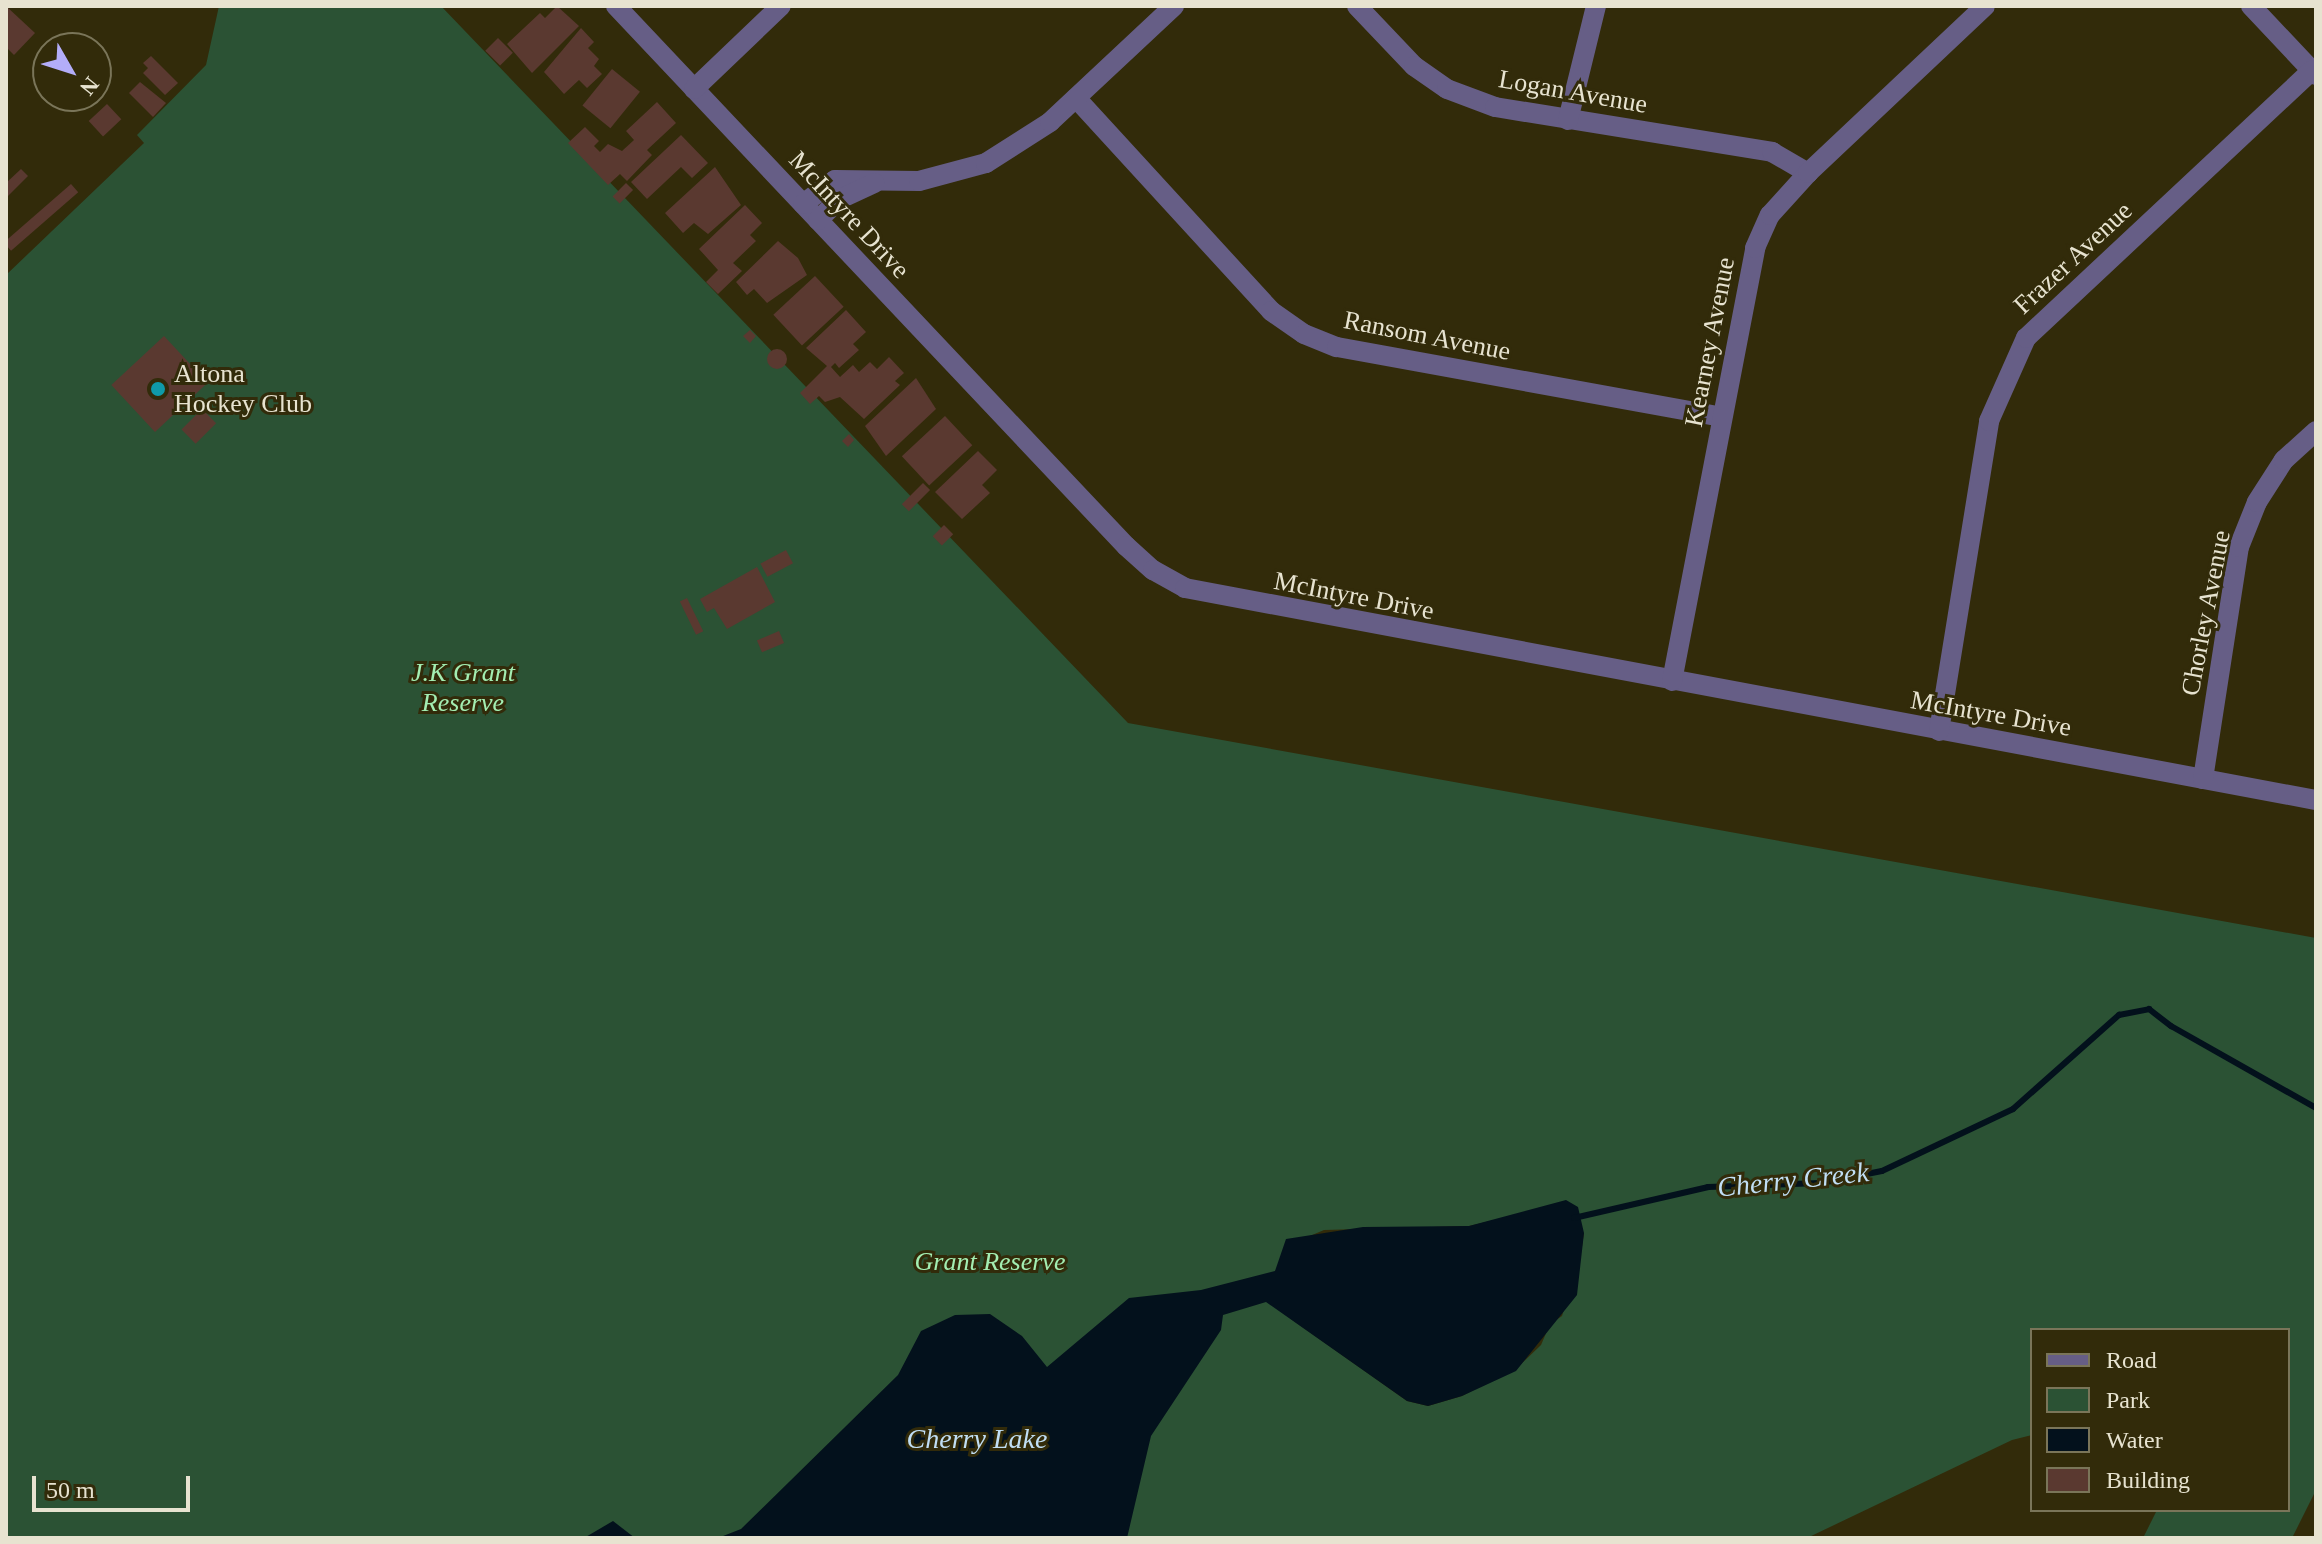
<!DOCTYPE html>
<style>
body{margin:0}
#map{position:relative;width:2322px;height:1544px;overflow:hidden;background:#322b0a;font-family:"Times New Roman",serif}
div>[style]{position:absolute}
.green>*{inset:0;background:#2b5234}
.water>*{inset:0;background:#03111c}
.stream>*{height:6px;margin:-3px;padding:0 3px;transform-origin:3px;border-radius:3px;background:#03111c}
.building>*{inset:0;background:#5a3930;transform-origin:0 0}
.round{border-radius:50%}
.street>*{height:20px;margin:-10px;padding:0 10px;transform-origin:10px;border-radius:10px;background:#665e86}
.dots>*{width:22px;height:22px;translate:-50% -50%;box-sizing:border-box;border:4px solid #322b0a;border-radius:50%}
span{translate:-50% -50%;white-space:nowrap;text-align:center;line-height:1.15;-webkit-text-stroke:6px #322b0a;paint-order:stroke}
.street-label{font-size:26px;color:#e7e3d0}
.poi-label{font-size:26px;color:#e7e3d0}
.left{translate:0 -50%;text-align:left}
.park-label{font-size:26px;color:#a3eeb2;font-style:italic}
.water-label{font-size:28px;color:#c0def4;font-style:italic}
.frame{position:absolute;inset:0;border:8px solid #e7e3d0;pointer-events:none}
.legend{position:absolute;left:2030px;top:1328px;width:260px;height:184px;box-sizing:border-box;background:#322b0a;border:2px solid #7a7559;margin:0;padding:10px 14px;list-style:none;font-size:24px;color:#e7e3d0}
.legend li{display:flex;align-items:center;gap:16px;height:40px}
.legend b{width:40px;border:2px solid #7a7559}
.north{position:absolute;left:32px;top:32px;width:80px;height:80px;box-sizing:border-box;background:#322b0a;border:2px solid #7a7559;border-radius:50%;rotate:129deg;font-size:22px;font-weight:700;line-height:32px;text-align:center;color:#e7e3d0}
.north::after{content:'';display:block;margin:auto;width:28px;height:36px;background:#b3adf9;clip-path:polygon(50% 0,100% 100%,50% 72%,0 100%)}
.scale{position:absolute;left:32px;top:1476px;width:158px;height:36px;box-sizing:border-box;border:4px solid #e7e3d0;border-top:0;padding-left:10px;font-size:24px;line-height:28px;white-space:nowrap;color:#e7e3d0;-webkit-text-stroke:6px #322b0a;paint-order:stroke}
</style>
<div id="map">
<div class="green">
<div style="clip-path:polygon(evenodd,219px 6px,441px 6px,1128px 723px,2316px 938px,2316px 1490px,2292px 1538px,2143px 1538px,2157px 1510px,2288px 1510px,2288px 1330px,2032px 1330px,2032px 1435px,2012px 1440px,1807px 1538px,6px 1538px,6px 275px,144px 143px,137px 135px,206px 65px,219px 6px,1503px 1218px,1584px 1233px,1581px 1253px,1562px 1316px,1550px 1324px,1541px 1345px,1519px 1366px,1462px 1396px,1428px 1406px,1407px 1401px,1291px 1319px,1275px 1271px,1298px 1241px,1324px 1230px,1469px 1226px,1503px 1218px)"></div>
</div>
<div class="water">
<div style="clip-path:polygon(1566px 1200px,1578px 1207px,1584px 1233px,1577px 1295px,1516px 1371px,1462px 1396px,1428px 1406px,1407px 1401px,1266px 1302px,1223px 1315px,1221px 1330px,1151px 1436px,1127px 1538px,718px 1538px,741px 1529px,898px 1375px,921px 1331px,955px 1315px,990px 1314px,1022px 1336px,1047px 1367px,1129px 1298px,1201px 1290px,1275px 1271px,1286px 1239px,1363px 1227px,1469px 1226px)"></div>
<div style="clip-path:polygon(613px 1521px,635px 1538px,584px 1538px)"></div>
</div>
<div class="stream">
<div style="left:1574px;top:1218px;width:138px;rotate:-13deg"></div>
<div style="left:1708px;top:1187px;width:113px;rotate:-2deg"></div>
<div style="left:1821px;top:1183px;width:62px;rotate:-11.1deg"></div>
<div style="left:1882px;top:1171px;width:145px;rotate:-25.3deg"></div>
<div style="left:2013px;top:1109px;width:142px;rotate:-41.6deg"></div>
<div style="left:2119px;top:1015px;width:31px;rotate:-11deg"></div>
<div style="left:2149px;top:1009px;width:28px;rotate:38deg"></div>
<div style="left:2171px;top:1026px;width:167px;rotate:29.5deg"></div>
</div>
<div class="building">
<div style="clip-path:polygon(6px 6px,35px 33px,14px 55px,6px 47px)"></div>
<div style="clip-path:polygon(557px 6px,579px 26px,532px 73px,507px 44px,540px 13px,545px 18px)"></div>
<div style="clip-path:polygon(581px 28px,594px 42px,588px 48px,599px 59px,594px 66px,602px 74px,587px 88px,579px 80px,564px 94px,544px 72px)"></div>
<div style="left:498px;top:38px;width:21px;height:18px;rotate:45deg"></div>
<div style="clip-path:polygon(151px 56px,178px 83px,165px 95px,143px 73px,148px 68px,143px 63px)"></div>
<div style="left:612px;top:69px;width:36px;height:47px;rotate:39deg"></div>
<div style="clip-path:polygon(140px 82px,166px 103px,153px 117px,129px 93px)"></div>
<div style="clip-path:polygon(657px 102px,676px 123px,647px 150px,652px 155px,627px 181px,620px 174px,608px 185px,568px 143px,585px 127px,599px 141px,594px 146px,600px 152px,608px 144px,622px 151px,634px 140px,626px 131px)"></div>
<div style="left:107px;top:104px;width:21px;height:25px;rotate:47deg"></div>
<div style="clip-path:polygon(681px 135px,708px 163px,692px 178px,681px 167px,647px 199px,631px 182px)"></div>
<div style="clip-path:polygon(715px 167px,741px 205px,708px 234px,694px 223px,683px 233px,665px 213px)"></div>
<div style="clip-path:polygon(21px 169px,28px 176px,6px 198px,6px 183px)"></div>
<div style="left:626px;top:183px;width:10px;height:19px;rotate:45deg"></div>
<div style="left:71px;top:184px;width:11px;height:89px;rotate:49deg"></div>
<div style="clip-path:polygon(745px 205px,762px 223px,750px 235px,756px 241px,733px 263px,742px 271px,718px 294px,706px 282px,718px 270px,699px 249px)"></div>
<div style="clip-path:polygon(778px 241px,798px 258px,807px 275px,767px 303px,754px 289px,747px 295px,736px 282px)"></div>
<div style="left:815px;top:276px;width:42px;height:57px;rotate:47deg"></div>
<div style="clip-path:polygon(846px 310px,866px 332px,853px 344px,859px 350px,839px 368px,835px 363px,831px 367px,840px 377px,853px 365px,859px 372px,870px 362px,877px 369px,889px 357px,904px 373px,895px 381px,900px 385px,864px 419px,840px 397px,825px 402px,819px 396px,810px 404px,800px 393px,827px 366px,806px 348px)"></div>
<div style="clip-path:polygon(750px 330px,756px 336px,750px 343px,743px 336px)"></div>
<div style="left:164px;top:336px;width:64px;height:72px;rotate:47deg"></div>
<div class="round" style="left:767px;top:349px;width:20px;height:20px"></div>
<div style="clip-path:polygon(916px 378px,936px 409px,886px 456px,865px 426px)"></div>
<div style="left:202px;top:409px;width:20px;height:29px;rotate:45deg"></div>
<div style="left:945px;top:416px;width:40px;height:59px;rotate:47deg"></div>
<div style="clip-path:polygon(849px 434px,854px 440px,848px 447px,842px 441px)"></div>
<div style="clip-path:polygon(978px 451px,997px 470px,982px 485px,990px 493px,962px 519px,935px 492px)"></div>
<div style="left:923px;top:483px;width:10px;height:30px;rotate:45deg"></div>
<div style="left:944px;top:525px;width:13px;height:16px;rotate:45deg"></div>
<div style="left:786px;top:550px;width:15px;height:29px;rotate:62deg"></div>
<div style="clip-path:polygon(757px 567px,775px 602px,727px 629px,714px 608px,707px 612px,700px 599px)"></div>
<div style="left:687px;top:598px;width:37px;height:8px;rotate:64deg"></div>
<div style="left:779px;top:631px;width:13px;height:24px;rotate:67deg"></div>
</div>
<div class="street">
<div style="left:616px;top:6px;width:743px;rotate:46.64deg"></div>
<div style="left:1126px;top:546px;width:36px;rotate:42deg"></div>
<div style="left:1153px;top:570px;width:37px;rotate:29deg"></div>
<div style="left:1185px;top:588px;width:1151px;rotate:10.62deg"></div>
<div style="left:1357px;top:6px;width:83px;rotate:46.5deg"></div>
<div style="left:1414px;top:66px;width:40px;rotate:34.9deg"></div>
<div style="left:1447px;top:89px;width:51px;rotate:20.6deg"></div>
<div style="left:1495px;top:107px;width:281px;rotate:9.2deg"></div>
<div style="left:1772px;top:152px;width:42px;rotate:30.3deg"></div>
<div style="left:2251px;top:6px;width:95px;rotate:46.7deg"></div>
<div style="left:694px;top:89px;width:120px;rotate:-43.7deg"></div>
<div style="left:1076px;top:98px;width:289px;rotate:47.5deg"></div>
<div style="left:1271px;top:311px;width:40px;rotate:34.9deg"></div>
<div style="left:1304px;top:334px;width:35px;rotate:22deg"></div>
<div style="left:1337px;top:347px;width:391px;rotate:10.3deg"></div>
<div style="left:1568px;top:120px;width:117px;rotate:-76.2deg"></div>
<div style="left:803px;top:204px;width:40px;rotate:-37deg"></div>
<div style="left:835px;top:180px;width:84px;rotate:0.7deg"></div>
<div style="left:919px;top:181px;width:69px;rotate:-15deg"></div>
<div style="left:986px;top:163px;width:76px;rotate:-32.6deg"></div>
<div style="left:1050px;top:122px;width:170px;rotate:-43.1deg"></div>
<div style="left:818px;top:220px;width:30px;rotate:-44deg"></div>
<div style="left:840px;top:199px;width:38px;rotate:-25deg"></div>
<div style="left:1672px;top:681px;width:441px;rotate:-79.1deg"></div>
<div style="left:1755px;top:248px;width:36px;rotate:-66deg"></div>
<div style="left:1770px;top:215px;width:57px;rotate:-47.9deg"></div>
<div style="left:1808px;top:173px;width:243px;rotate:-43.3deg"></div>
<div style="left:1939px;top:731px;width:314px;rotate:-80.8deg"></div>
<div style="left:1989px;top:421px;width:91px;rotate:-66deg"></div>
<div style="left:2026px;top:338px;width:392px;rotate:-43.1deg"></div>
<div style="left:2203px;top:779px;width:235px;rotate:-81.2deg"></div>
<div style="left:2239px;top:547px;width:48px;rotate:-68.2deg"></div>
<div style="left:2257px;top:502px;width:50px;rotate:-57.3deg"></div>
<div style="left:2284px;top:460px;width:43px;rotate:-42.2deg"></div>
</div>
<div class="dots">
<div style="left:158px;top:389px;background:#0f9aa8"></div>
</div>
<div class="street-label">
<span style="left:1573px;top:92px;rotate:10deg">Logan Avenue</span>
<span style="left:849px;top:215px;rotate:47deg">McIntyre Drive</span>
<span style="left:2073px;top:258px;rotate:-43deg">Frazer Avenue</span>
<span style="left:1427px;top:336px;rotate:11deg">Ransom Avenue</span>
<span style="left:1710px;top:342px;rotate:-79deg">Kearney Avenue</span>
<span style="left:1354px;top:596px;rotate:11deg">McIntyre Drive</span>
<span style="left:2206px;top:613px;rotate:-79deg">Chorley Avenue</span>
<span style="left:1991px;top:714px;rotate:10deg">McIntyre Drive</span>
</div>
<div class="poi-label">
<span class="left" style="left:174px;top:389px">Altona<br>Hockey Club</span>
</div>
<div class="park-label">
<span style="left:463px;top:688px">J.K Grant<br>Reserve</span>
<span style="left:990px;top:1262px">Grant Reserve</span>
</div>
<div class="water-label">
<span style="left:1793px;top:1180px;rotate:-6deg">Cherry Creek</span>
<span style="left:977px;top:1439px">Cherry Lake</span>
</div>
<div class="frame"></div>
<ul class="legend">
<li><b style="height:10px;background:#665e86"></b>Road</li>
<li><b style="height:22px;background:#2b5234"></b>Park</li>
<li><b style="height:22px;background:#03111c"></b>Water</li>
<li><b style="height:22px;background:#5a3930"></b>Building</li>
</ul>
<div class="north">N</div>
<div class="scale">50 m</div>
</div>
